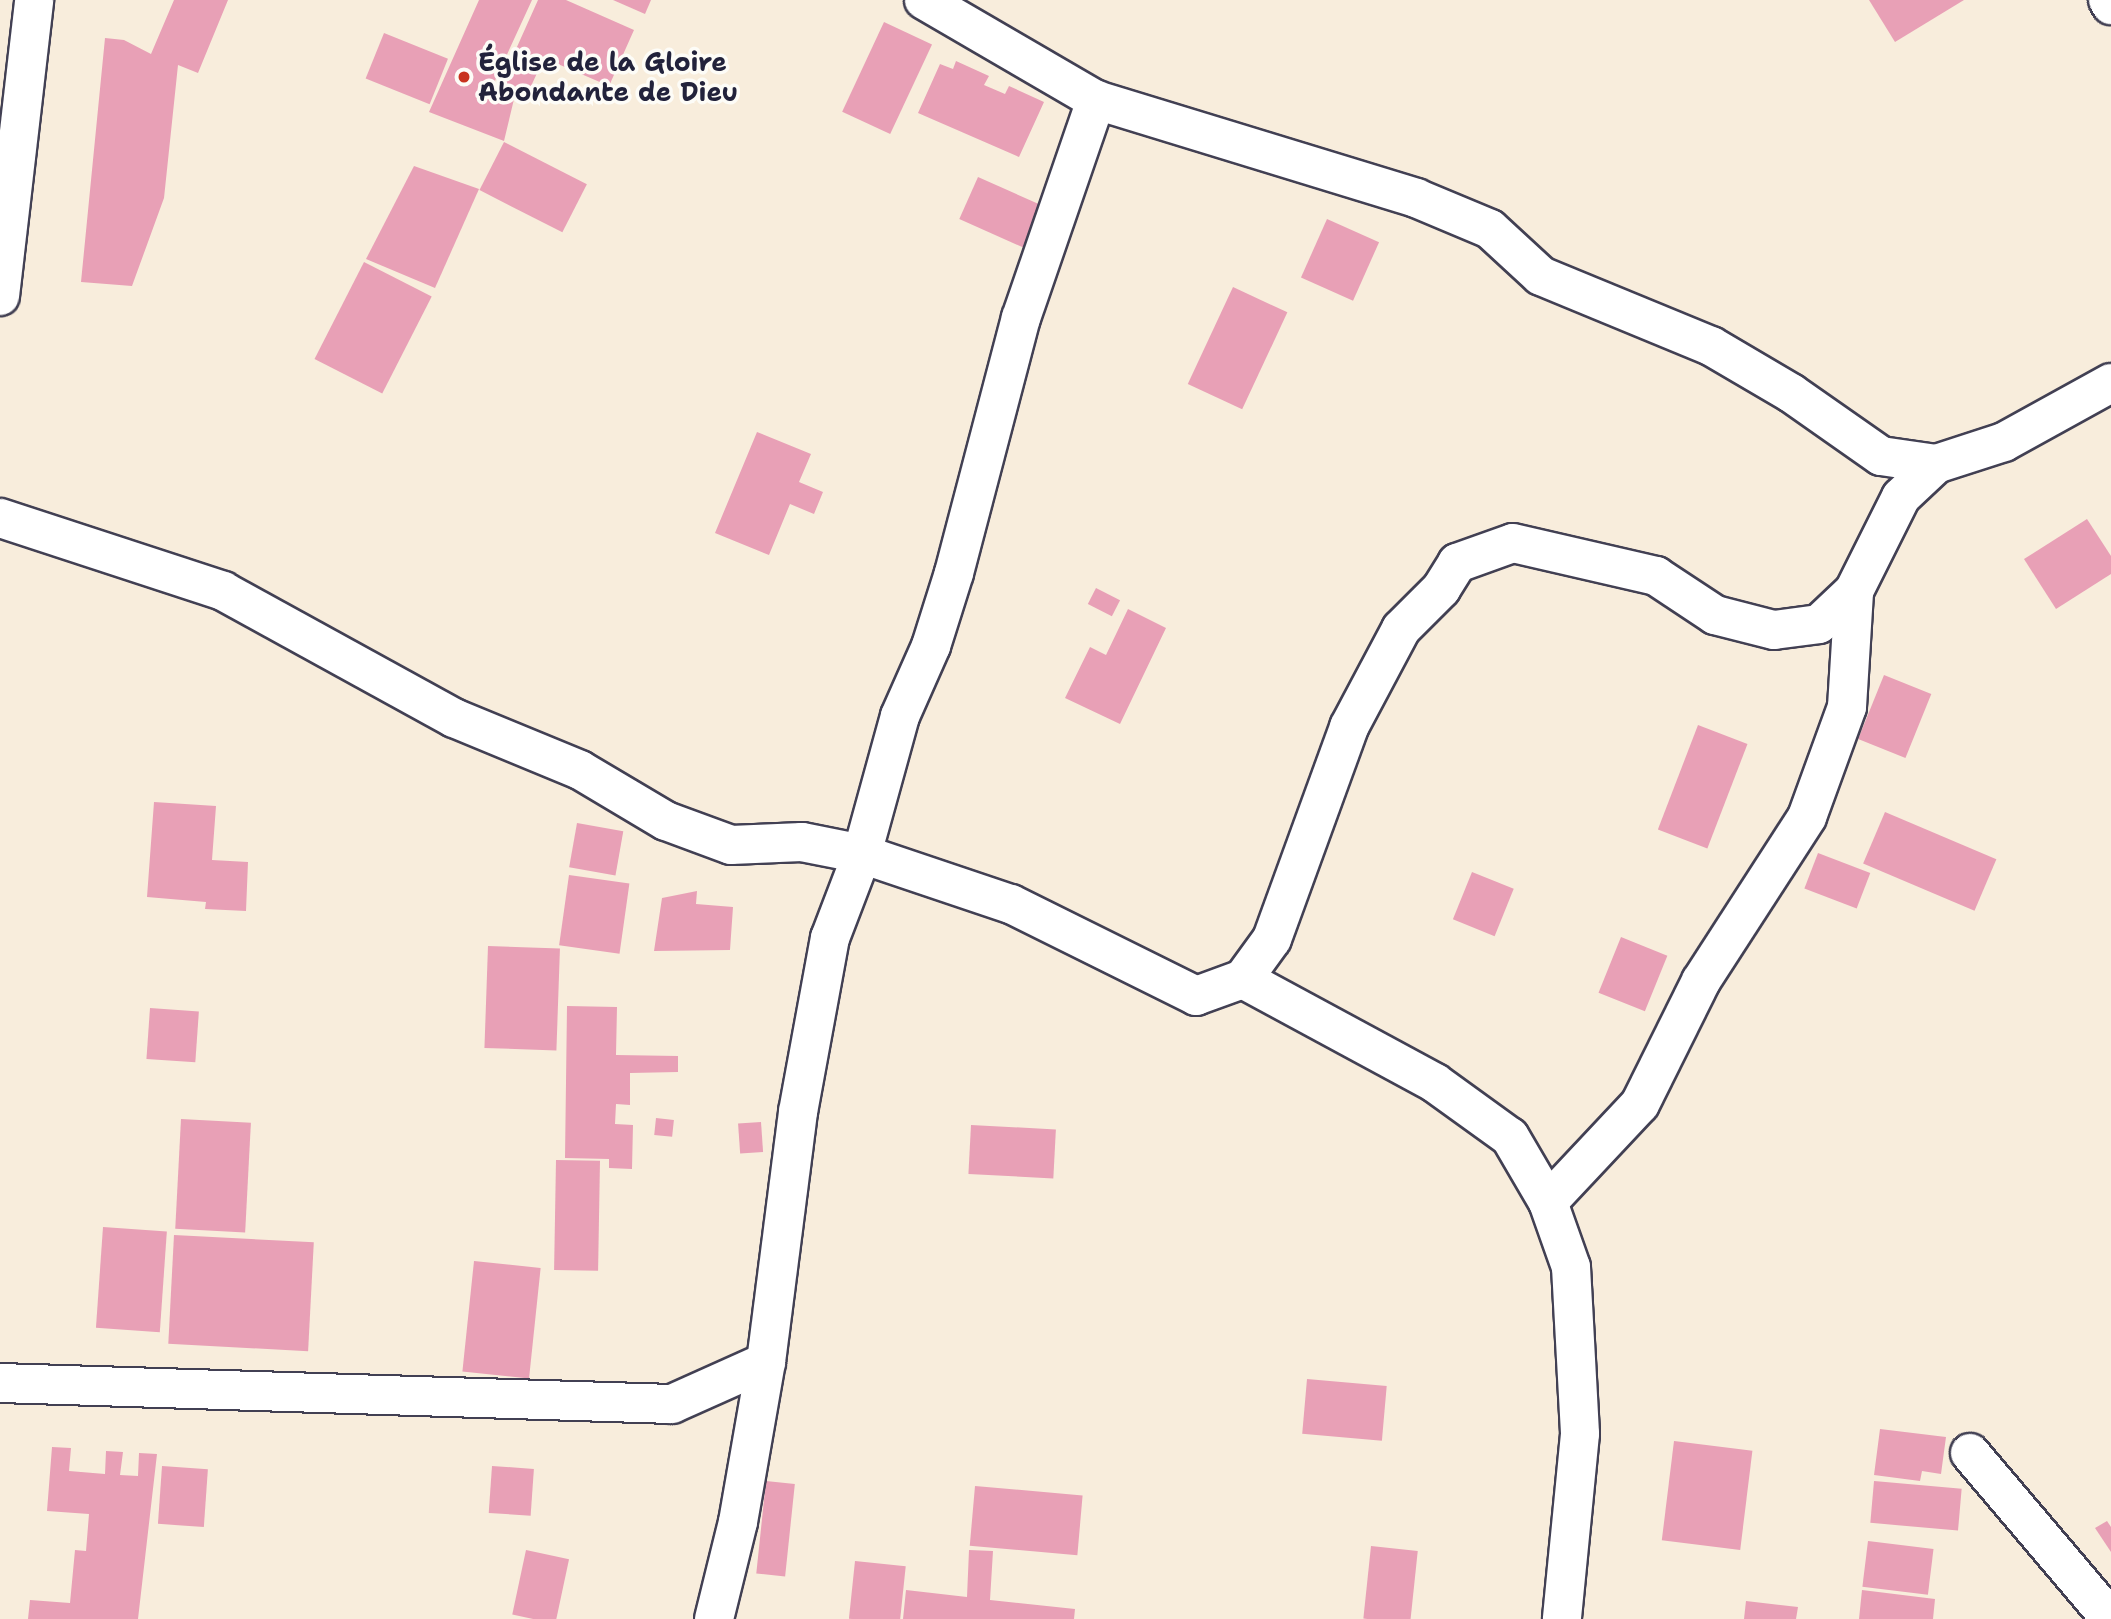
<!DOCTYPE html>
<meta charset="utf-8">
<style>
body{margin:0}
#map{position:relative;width:2111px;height:1619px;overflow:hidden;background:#f8eddc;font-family:"Shantell Sans",sans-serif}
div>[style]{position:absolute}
.building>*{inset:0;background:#e8a0b6;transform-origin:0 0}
.roads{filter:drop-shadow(2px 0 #424053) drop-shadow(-2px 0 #424053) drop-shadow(0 2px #424053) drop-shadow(0 -2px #424053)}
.minor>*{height:38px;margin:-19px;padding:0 19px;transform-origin:19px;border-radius:19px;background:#fff}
.dots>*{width:19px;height:19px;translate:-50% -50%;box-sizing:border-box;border:4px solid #fdfcf7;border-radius:50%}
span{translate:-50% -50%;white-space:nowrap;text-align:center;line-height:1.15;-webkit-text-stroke:7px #fdfcf7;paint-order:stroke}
.poi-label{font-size:26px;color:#22223b;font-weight:700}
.left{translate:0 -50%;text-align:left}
</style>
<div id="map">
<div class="building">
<div style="clip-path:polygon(174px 0,228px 0,198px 73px,178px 65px,164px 198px,132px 286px,81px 282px,105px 38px,124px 40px,151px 54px)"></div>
<div style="clip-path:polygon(479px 0,532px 0,493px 85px,515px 95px,504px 141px,429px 112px)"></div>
<div style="clip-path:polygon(538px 0,566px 0,634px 30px,609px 86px,544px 58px,526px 97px,500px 85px)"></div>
<div style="clip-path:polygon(613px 0,651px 0,645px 14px)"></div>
<div style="clip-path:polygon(1869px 0,1964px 0,1895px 42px)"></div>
<div style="left:884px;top:22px;width:53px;height:99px;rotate:25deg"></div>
<div style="left:384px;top:33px;width:69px;height:49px;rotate:22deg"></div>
<div style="clip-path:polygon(956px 61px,989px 76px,984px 85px,1005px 94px,1009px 86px,1044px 102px,1019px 157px,918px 113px,940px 64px,953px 69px)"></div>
<div style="left:504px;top:142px;width:93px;height:54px;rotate:27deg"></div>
<div style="clip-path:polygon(414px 166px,479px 189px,435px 288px,366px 259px)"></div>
<div style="left:978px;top:177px;width:72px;height:46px;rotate:24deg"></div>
<div style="left:1327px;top:219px;width:57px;height:64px;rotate:24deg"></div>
<div style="left:364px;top:262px;width:76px;height:109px;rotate:27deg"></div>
<div style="left:1233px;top:287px;width:60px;height:107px;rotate:25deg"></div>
<div style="clip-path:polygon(757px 432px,811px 454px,799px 482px,823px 492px,814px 514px,790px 504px,769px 555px,715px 533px)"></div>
<div style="clip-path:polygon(2087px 519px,2111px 556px,2111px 574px,2056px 609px,2024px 559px)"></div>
<div style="left:1096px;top:588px;width:27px;height:18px;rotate:27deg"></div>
<div style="clip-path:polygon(1128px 609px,1166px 628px,1120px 724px,1065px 698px,1090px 647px,1106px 655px)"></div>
<div style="left:1884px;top:675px;width:51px;height:69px;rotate:22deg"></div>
<div style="left:1698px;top:725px;width:53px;height:112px;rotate:21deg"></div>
<div style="clip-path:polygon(154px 802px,216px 806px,212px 860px,248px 862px,246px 911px,205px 909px,206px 902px,147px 897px)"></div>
<div style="left:1885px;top:812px;width:121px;height:56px;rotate:23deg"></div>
<div style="left:577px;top:823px;width:47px;height:45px;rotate:10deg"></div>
<div style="left:1818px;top:853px;width:56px;height:38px;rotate:21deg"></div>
<div style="left:1472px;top:872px;width:45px;height:51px;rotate:22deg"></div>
<div style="left:569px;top:875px;width:61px;height:71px;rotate:8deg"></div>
<div style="clip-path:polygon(697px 891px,696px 904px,733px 907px,730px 950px,654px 951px,662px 898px)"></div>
<div style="left:1621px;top:937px;width:50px;height:60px;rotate:22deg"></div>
<div style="left:488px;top:946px;width:72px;height:102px;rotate:2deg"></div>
<div style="clip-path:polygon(567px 1006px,617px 1007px,616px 1055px,678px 1056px,678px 1072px,630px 1073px,630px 1105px,616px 1104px,615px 1124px,633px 1125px,632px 1169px,609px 1168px,609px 1159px,565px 1158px)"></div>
<div style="left:150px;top:1008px;width:49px;height:51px;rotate:4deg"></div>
<div style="left:656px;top:1118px;width:18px;height:17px;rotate:6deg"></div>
<div style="left:181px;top:1119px;width:70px;height:110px;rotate:3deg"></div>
<div style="left:761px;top:1122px;width:30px;height:23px;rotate:86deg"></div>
<div style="left:971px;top:1125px;width:85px;height:49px;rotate:3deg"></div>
<div style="left:556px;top:1160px;width:44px;height:110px;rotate:1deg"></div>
<div style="left:103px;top:1227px;width:64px;height:101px;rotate:4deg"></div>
<div style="left:174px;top:1235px;width:140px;height:109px;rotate:3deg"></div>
<div style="left:474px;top:1261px;width:67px;height:111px;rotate:6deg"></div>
<div style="left:1307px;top:1379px;width:80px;height:55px;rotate:5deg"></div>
<div style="clip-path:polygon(1880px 1429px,1946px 1437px,1941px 1474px,1922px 1471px,1920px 1481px,1874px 1475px)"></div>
<div style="left:1674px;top:1441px;width:79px;height:100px;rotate:7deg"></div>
<div style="clip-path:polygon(52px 1447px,71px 1448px,69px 1471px,105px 1474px,106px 1451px,123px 1452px,120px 1475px,138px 1476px,139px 1453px,157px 1454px,138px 1619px,28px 1619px,30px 1600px,70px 1603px,75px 1550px,86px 1551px,89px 1514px,47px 1511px)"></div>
<div style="left:162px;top:1466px;width:46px;height:58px;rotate:4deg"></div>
<div style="left:492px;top:1466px;width:42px;height:47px;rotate:4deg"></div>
<div style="left:766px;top:1481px;width:29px;height:93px;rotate:6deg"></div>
<div style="left:1874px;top:1481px;width:88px;height:42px;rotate:5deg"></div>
<div style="left:975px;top:1486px;width:108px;height:60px;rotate:5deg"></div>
<div style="clip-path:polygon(2107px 1521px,2111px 1527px,2111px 1552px,2095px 1528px)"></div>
<div style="left:1868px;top:1541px;width:66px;height:46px;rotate:7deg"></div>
<div style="left:1371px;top:1546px;width:47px;height:73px;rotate:6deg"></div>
<div style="left:526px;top:1550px;width:44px;height:66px;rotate:12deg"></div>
<div style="clip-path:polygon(969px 1550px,993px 1551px,990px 1600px,1075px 1609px,1074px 1619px,903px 1619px,906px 1590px,967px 1597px)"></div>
<div style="left:855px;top:1561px;width:51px;height:58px;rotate:6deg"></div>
<div style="clip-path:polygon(1862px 1590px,1935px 1599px,1933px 1619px,1859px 1619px)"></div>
<div style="clip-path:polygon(1746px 1601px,1798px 1607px,1796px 1619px,1744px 1619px)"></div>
</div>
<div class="roads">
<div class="minor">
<div style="left:924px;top:0;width:199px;rotate:30.2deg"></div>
<div style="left:1096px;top:100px;width:335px;rotate:17deg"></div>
<div style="left:1416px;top:198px;width:80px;rotate:22.7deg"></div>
<div style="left:1490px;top:229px;width:69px;rotate:42.7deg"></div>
<div style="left:1541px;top:276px;width:184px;rotate:22.4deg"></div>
<div style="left:1711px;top:346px;width:93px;rotate:30.4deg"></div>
<div style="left:1791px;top:393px;width:110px;rotate:35deg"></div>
<div style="left:1881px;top:456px;width:56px;rotate:8.3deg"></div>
<div style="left:2108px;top:0;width:6px;rotate:59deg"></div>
<div style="left:0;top:296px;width:298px;rotate:-83.4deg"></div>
<div style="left:0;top:518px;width:235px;rotate:18.1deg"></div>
<div style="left:223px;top:591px;width:264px;rotate:28.8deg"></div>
<div style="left:454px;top:718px;width:136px;rotate:22.4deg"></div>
<div style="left:580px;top:770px;width:100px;rotate:30.7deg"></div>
<div style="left:666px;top:821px;width:69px;rotate:20.3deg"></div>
<div style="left:731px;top:845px;width:71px;rotate:-2.4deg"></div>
<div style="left:802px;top:842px;width:61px;rotate:11.3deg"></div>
<div style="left:862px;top:854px;width:157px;rotate:18.6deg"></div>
<div style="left:1011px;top:904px;width:207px;rotate:26.4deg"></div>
<div style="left:1196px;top:996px;width:50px;rotate:-19.9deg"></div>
<div style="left:1243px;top:979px;width:49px;rotate:-54.1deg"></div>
<div style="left:1272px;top:939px;width:226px;rotate:-70deg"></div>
<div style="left:1349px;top:727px;width:111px;rotate:-62deg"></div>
<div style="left:1401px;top:629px;width:57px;rotate:-45deg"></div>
<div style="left:1441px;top:589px;width:31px;rotate:-58deg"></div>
<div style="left:1457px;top:563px;width:59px;rotate:-19.7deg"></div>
<div style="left:1513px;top:543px;width:147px;rotate:13deg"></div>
<div style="left:1656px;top:576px;width:71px;rotate:33.5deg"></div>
<div style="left:1715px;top:615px;width:61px;rotate:14.3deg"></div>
<div style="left:1774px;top:630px;width:45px;rotate:-7.6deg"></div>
<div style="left:1819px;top:624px;width:48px;rotate:-43.3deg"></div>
<div style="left:1854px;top:591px;width:105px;rotate:-63.4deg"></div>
<div style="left:1901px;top:497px;width:48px;rotate:-43.3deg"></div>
<div style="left:1936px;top:464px;width:71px;rotate:-17.9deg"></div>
<div style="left:2004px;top:442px;width:122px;rotate:-28.9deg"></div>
<div style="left:1243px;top:979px;width:218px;rotate:28.4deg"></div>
<div style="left:1435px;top:1083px;width:92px;rotate:35.8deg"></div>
<div style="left:1510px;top:1137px;width:75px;rotate:59.7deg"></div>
<div style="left:1548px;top:1202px;width:69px;rotate:70.5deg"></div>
<div style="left:1571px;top:1267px;width:167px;rotate:86.9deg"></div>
<div style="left:1580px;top:1434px;width:186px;rotate:95.6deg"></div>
<div style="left:1548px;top:1202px;width:134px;rotate:-46.8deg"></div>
<div style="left:1640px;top:1104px;width:137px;rotate:-63.6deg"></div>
<div style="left:1701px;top:981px;width:195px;rotate:-57.1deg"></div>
<div style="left:1807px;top:817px;width:117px;rotate:-70deg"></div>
<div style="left:1847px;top:707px;width:116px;rotate:-86.5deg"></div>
<div style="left:0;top:1383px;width:672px;rotate:1.79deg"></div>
<div style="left:672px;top:1404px;width:103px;rotate:-24.1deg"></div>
<div style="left:1970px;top:1453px;width:218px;rotate:49.7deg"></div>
<div style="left:714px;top:1619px;width:100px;rotate:-76.1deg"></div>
<div style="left:738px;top:1522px;width:162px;rotate:-80.1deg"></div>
<div style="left:766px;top:1362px;width:252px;rotate:-82.7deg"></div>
<div style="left:798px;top:1112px;width:177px;rotate:-79.6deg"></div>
<div style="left:830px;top:938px;width:90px;rotate:-69.1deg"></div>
<div style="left:862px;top:854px;width:143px;rotate:-74.6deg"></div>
<div style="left:900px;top:716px;width:77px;rotate:-66.1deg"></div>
<div style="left:931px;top:646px;width:77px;rotate:-72.5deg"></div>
<div style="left:954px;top:573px;width:264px;rotate:-75.3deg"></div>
<div style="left:1021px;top:318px;width:231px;rotate:-71deg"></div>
</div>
</div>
<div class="dots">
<div style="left:464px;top:77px;background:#c8321e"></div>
</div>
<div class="poi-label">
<span class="left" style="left:478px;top:77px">Église de la Gloire<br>Abondante de Dieu</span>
</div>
</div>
